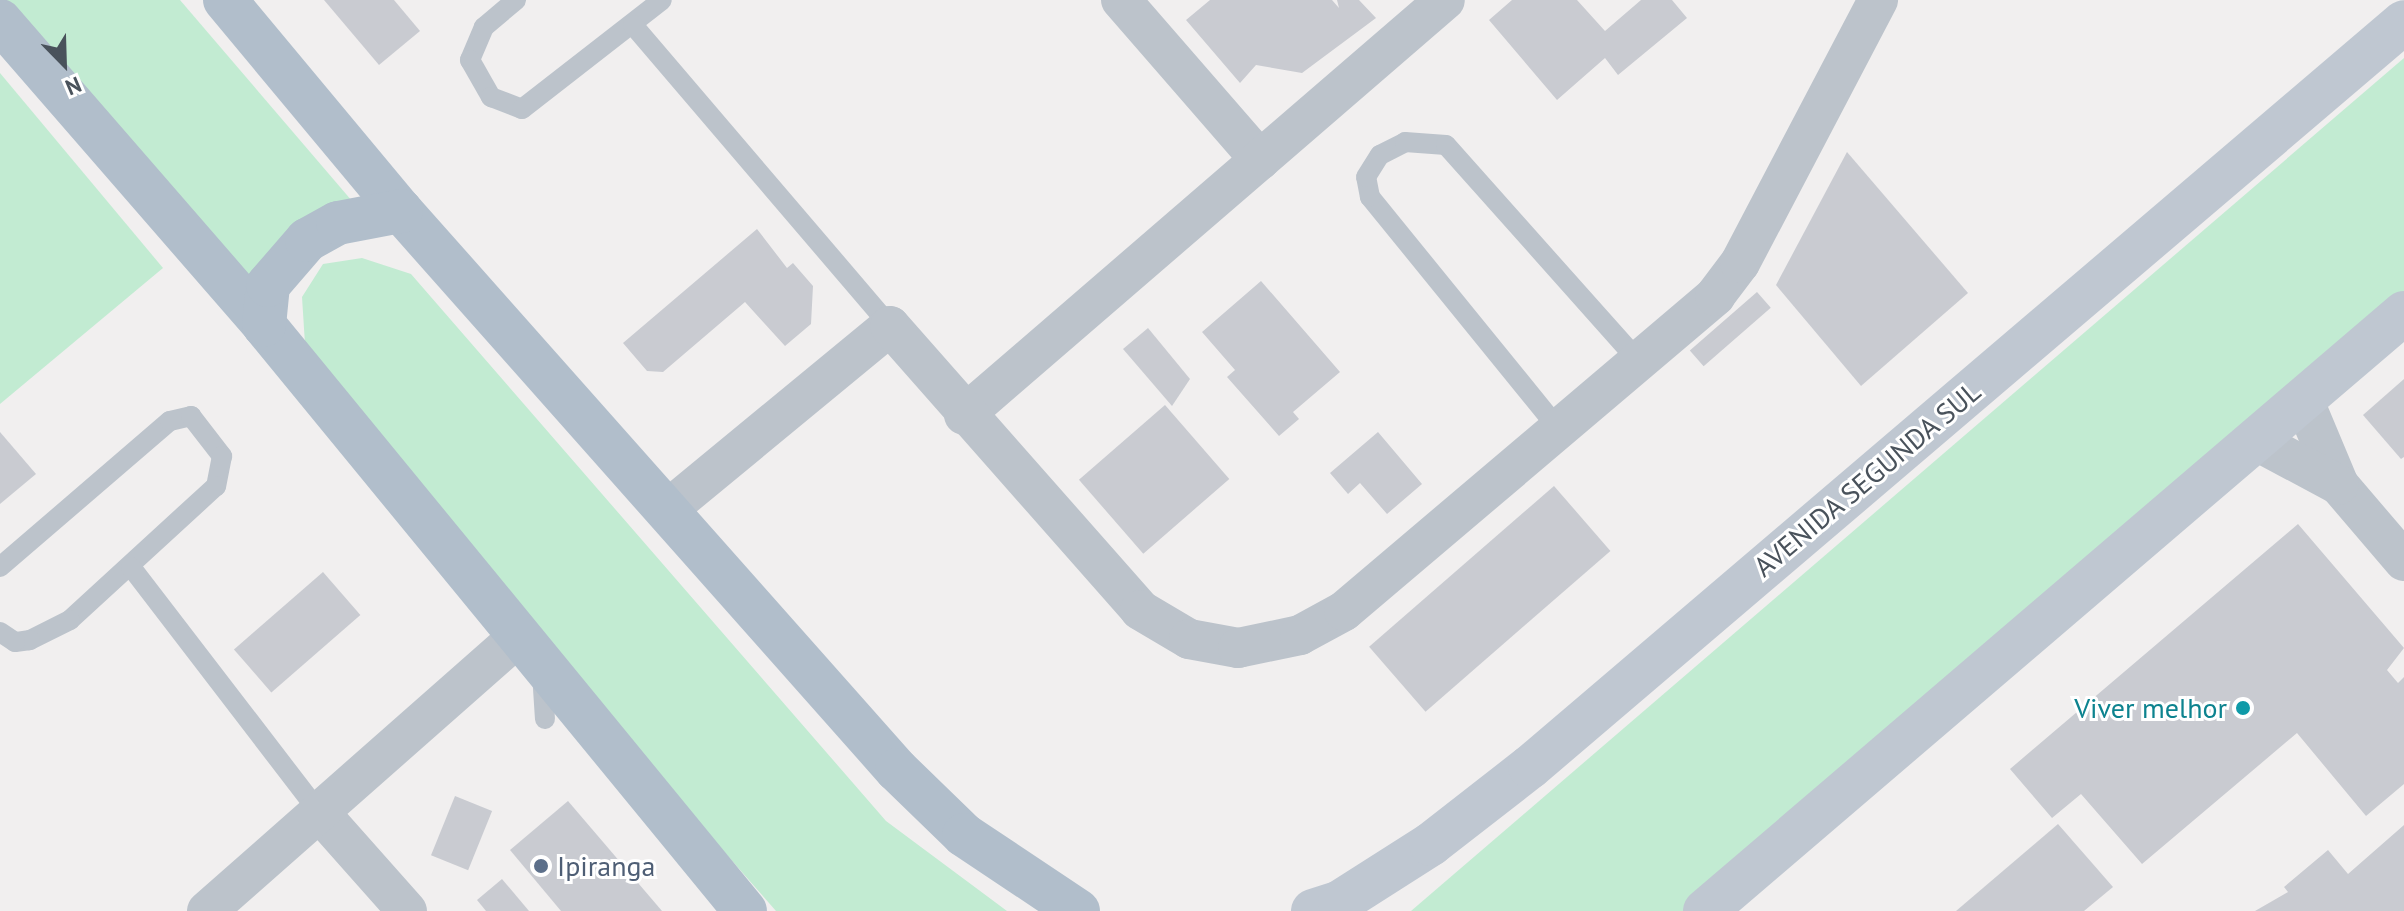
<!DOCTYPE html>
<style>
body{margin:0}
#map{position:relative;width:2404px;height:911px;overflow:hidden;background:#f1efef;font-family:"PT Sans",sans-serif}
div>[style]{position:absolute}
.green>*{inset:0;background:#c2ebd2}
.building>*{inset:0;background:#c9cbd1;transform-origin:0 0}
.service>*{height:20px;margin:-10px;padding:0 10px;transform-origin:10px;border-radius:10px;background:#bcc3cb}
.minor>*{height:40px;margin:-20px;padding:0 20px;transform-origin:20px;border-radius:20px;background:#bcc3cb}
.secondary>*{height:44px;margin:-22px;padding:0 22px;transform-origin:22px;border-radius:22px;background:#bfc7d1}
.primary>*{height:44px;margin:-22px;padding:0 22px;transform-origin:22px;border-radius:22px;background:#b1becb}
.dots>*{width:22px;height:22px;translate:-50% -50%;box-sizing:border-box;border:4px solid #fff;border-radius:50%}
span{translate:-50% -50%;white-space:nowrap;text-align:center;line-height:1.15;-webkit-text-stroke:6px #fff;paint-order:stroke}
.street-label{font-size:28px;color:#49525b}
.culture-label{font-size:28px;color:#0d838f}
.right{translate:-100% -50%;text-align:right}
.service-label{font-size:28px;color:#4e5e75}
.left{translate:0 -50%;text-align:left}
.north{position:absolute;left:24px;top:24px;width:80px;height:80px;-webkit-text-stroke:6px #fff;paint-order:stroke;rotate:157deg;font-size:22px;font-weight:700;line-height:32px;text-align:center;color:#49525b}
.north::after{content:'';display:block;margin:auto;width:28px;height:36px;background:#49525b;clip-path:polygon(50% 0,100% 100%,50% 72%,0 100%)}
</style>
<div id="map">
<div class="green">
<div style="clip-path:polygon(0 0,180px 0,358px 208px,251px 308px)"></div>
<div style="clip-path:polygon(2404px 58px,2404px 299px,1684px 911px,1411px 911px)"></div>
<div style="clip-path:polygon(0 73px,163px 268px,0 404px)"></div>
<div style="clip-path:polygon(362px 258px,411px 274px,886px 821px,1007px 911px,776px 911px,405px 487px,305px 344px,302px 297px,323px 264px)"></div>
</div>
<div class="building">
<div style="clip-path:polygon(324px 0,394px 0,420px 31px,379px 65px)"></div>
<div style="clip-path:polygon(1210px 0,1332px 0,1339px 8px,1337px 0,1359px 0,1376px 18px,1302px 73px,1256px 65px,1240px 83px,1186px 20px)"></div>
<div style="clip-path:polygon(1512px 0,1577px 0,1605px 31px,1641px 0,1672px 0,1687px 18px,1618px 75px,1605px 58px,1557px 100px,1489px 20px)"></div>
<div style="clip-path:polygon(1847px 152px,1968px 293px,1861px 386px,1776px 285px)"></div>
<div style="clip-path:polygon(757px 229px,787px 268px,793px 263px,813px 286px,811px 324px,785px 346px,745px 302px,663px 372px,647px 371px,623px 343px)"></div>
<div style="clip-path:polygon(1261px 281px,1340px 372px,1293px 412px,1299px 419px,1279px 436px,1227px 377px,1235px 370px,1202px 332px)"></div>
<div style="left:1757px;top:292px;width:21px;height:89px;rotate:49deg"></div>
<div style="clip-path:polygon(1148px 328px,1190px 379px,1172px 406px,1123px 349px)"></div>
<div style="clip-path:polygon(2404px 379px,2404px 457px,2401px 459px,2363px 415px)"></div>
<div style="left:1165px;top:405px;width:98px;height:114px;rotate:49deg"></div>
<div style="clip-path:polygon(0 432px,36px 474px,0 504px)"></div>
<div style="clip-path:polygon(1378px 432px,1422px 484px,1387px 514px,1360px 483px,1348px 494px,1330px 473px)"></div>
<div style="left:1554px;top:486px;width:86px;height:245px;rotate:49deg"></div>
<div style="clip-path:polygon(2298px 524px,2404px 648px,2387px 670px,2398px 683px,2404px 677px,2404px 784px,2366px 816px,2297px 733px,2142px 864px,2081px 794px,2052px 818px,2010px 769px)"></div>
<div style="left:323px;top:572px;width:57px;height:118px;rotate:49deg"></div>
<div style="left:455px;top:796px;width:40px;height:64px;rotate:22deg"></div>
<div style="clip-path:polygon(568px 801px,662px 911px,561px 911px,510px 850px)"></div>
<div style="clip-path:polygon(2058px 824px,2113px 887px,2084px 911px,1956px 911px)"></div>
<div style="clip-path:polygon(2404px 825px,2404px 911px,2255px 911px,2288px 892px,2284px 887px,2328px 850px,2348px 874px)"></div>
<div style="clip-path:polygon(502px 879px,529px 911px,486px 911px,477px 900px)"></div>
</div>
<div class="service">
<div style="left:516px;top:0;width:42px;rotate:139.8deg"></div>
<div style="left:484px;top:27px;width:36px;rotate:113deg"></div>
<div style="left:470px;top:60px;width:43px;rotate:60.4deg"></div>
<div style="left:491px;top:97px;width:33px;rotate:21deg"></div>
<div style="left:522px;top:109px;width:177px;rotate:-37.9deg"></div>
<div style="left:633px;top:25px;width:396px;rotate:49.5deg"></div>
<div style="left:1561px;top:432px;width:303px;rotate:-129.1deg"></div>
<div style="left:1370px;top:197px;width:20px;rotate:-101deg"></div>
<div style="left:1366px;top:177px;width:26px;rotate:-58deg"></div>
<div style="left:1380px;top:155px;width:28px;rotate:-27deg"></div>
<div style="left:1405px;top:142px;width:41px;rotate:4.2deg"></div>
<div style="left:1446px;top:145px;width:293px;rotate:48.3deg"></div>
<div style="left:0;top:567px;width:224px;rotate:-40.7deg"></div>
<div style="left:170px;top:421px;width:22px;rotate:-13deg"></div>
<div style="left:191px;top:416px;width:51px;rotate:52.2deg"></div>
<div style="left:222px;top:456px;width:31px;rotate:101deg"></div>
<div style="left:216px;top:486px;width:198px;rotate:137.5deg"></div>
<div style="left:70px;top:620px;width:45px;rotate:153.4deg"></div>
<div style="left:30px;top:640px;width:15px;rotate:172deg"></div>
<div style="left:15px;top:642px;width:18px;rotate:-146deg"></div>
<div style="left:131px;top:567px;width:310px;rotate:52.5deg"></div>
<div style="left:542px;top:673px;width:46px;rotate:86.3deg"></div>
</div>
<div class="minor">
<div style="left:1121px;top:0;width:212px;rotate:49deg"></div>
<div style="left:2303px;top:399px;width:93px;rotate:67.3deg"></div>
<div style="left:2339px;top:485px;width:100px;rotate:49.5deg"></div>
<div style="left:964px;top:415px;width:635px;rotate:-40.79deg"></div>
<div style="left:2255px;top:440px;width:95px;rotate:28.2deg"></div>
<div style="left:667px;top:510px;width:289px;rotate:-39.5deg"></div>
<div style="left:890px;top:326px;width:378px;rotate:48.6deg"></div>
<div style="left:1140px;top:610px;width:57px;rotate:30.6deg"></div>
<div style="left:1189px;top:639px;width:50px;rotate:10.4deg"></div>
<div style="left:1238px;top:648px;width:63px;rotate:-11.8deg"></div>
<div style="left:1300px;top:635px;width:50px;rotate:-28.6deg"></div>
<div style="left:1344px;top:611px;width:487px;rotate:-40.3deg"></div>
<div style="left:1715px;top:296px;width:41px;rotate:-52.9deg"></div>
<div style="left:1740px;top:263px;width:297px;rotate:-62.3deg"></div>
<div style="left:320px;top:813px;width:131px;rotate:48.4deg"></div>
<div style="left:207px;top:911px;width:414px;rotate:-41.4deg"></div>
</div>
<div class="secondary">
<div style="left:1313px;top:911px;width:28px;rotate:-18deg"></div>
<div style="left:1340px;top:902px;width:108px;rotate:-32.5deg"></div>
<div style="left:1431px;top:844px;width:125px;rotate:-37.9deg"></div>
<div style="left:1530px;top:767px;width:1148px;rotate:-40.44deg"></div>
<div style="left:1705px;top:911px;width:920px;rotate:-40.55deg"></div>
</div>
<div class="primary">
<div style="left:225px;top:0;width:275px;rotate:50.2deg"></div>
<div style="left:401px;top:211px;width:747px;rotate:48.42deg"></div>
<div style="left:897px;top:770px;width:93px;rotate:44.1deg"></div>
<div style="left:964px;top:835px;width:137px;rotate:33.7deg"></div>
<div style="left:0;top:21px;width:403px;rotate:49deg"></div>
<div style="left:264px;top:325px;width:758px;rotate:50.62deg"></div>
<div style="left:264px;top:325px;width:40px;rotate:-84.3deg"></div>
<div style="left:268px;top:285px;width:60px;rotate:-49.1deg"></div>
<div style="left:307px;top:240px;width:35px;rotate:-29deg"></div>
<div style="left:338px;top:223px;width:64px;rotate:-10.8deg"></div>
</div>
<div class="dots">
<div style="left:2243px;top:708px;background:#0f9aa8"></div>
<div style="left:541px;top:866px;background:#5c6f8a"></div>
</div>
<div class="street-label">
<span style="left:1867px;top:479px;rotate:-40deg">AVENIDA SEGUNDA SUL</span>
</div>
<div class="culture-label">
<span class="right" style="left:2227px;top:708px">Viver melhor</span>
</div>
<div class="service-label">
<span class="left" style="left:557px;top:866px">Ipiranga</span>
</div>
<div class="north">N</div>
</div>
